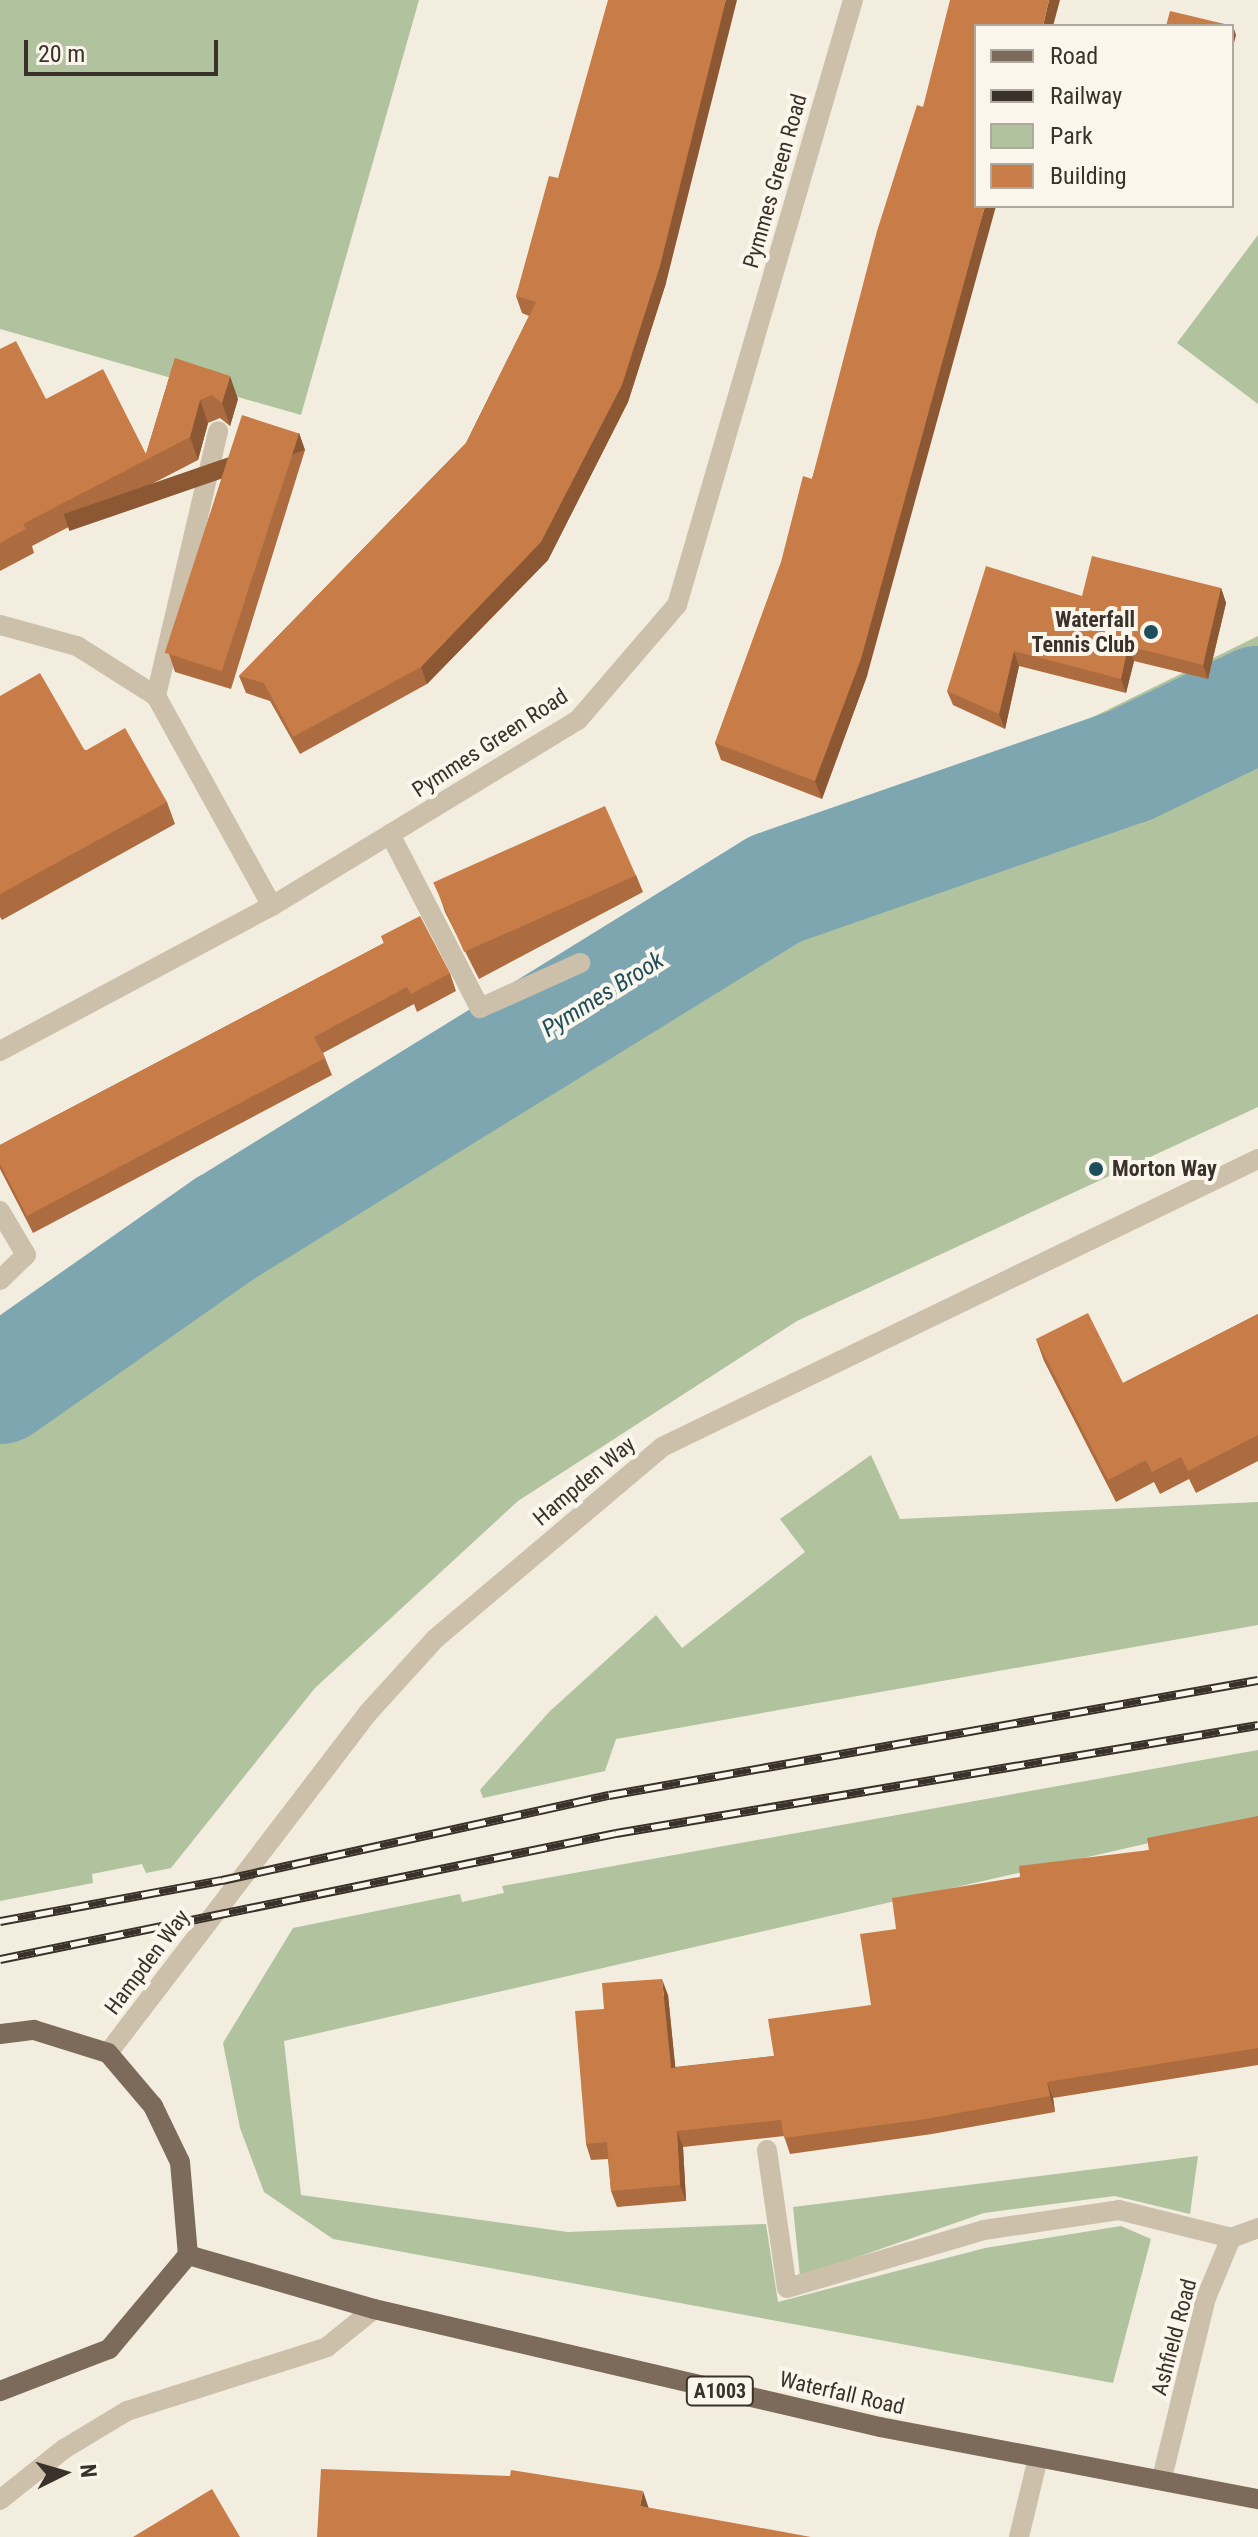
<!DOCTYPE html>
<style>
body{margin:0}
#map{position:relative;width:1258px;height:2537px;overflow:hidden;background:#f3eddf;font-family:"Roboto Condensed",sans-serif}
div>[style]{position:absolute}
.green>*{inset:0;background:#b0c39e}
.river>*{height:116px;margin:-58px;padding:0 58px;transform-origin:58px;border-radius:58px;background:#7da6b1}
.service>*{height:20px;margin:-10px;padding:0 10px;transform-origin:10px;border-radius:10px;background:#ccc0aa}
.minor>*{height:20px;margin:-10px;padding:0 10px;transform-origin:10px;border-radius:10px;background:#ccc0aa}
.tertiary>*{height:20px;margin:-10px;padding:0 10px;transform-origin:10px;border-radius:10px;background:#ccc0aa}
.primary>*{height:20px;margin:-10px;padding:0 10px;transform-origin:10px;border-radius:10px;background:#7c6b5b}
.rail>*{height:9px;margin-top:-4.5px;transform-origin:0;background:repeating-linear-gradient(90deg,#fbf6ec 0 18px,#3a322a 0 36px);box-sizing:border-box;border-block:2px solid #3a322a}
.wall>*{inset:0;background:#ac6c3f}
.shaded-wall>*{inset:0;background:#8c5833;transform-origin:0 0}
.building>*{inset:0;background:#c87d49;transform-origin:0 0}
.dots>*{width:22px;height:22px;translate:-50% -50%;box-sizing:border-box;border:4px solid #fbf6ec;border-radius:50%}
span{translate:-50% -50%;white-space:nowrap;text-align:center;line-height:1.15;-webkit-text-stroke:8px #fbf6ec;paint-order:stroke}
.shield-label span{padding:2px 6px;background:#fbf6ec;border:2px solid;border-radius:6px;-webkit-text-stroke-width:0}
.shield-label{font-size:20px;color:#3a322a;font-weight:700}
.street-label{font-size:22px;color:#3a322a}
.poi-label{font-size:22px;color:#3a322a;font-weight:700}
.right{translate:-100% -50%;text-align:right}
.left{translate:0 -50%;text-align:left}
.water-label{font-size:24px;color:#1e4e5c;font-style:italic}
.legend{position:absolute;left:974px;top:24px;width:260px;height:184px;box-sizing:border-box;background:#fbf6ec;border:2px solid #aea89e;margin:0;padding:10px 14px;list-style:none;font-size:24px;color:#3a322a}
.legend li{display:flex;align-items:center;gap:16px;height:40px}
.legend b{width:40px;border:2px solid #aea89e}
.north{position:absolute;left:24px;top:2433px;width:80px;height:80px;-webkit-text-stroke:6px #fbf6ec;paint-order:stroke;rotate:85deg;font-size:22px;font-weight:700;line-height:32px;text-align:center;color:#3a322a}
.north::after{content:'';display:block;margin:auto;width:28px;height:36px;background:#3a322a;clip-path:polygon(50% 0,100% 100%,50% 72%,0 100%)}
.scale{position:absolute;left:24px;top:40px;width:194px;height:36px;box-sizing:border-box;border:4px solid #3a322a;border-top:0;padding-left:10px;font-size:24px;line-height:28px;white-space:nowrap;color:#3a322a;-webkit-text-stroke:6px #fbf6ec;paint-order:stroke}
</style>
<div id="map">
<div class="green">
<div style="clip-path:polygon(0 0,419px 0,301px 415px,0 329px)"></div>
<div style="clip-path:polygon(1258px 235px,1258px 404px,1177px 343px)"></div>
<div style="clip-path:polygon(1258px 636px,1258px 1107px,797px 1321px,518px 1501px,315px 1688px,171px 1868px,146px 1873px,142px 1864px,92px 1874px,93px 1883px,0 1901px,0 1332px,100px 1282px,799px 861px)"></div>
<div style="clip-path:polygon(871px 1455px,900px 1519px,1258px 1502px,1258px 1625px,616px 1739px,605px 1771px,483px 1798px,480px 1790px,549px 1712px,656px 1615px,682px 1648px,805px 1552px,780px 1519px)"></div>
<div style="clip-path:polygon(1258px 1750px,1258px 1818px,284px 2041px,301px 2195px,568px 2232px,766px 2224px,778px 2302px,985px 2248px,1121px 2226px,1151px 2239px,1113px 2383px,333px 2239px,264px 2192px,240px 2128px,223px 2043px,293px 1928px,460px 1894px,462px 1902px,504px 1893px,502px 1886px)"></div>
<div style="clip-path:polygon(1198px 2156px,1190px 2214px,1115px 2196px,984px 2213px,800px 2277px,793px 2207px)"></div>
</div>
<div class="river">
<div style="left:0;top:1386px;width:276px;rotate:-35deg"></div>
<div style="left:226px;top:1228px;width:645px;rotate:-31.69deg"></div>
<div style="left:775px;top:889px;width:375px;rotate:-19.2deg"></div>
<div style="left:1129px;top:766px;width:143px;rotate:-25.7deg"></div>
</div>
<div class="service">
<div style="left:0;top:625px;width:80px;rotate:15.3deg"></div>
<div style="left:77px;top:646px;width:93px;rotate:32.3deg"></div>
<div style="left:156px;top:696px;width:240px;rotate:61.1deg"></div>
<div style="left:156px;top:696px;width:272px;rotate:-76.8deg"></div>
<div style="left:390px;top:834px;width:196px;rotate:62.7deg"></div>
<div style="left:480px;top:1008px;width:110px;rotate:-24.2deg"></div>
<div style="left:0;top:1211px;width:51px;rotate:59.4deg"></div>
<div style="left:26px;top:1255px;width:36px;rotate:136deg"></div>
<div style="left:767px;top:2150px;width:139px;rotate:81.8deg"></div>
<div style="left:787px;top:2288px;width:205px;rotate:-16.4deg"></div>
<div style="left:984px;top:2230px;width:136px;rotate:-8.4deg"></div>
<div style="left:1119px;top:2210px;width:115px;rotate:14deg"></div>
<div style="left:0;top:2500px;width:82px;rotate:-38.6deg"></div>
<div style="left:64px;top:2449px;width:74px;rotate:-31.1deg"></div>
<div style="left:127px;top:2411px;width:210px;rotate:-17.7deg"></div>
<div style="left:327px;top:2347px;width:60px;rotate:-39deg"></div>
</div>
<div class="minor">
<div style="left:0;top:1051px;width:308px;rotate:-28.1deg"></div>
<div style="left:272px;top:906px;width:358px;rotate:-31.3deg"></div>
<div style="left:578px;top:720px;width:152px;rotate:-49.3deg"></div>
<div style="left:677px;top:605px;width:630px;rotate:-73.78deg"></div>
<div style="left:1162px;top:2478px;width:185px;rotate:-76.3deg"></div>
<div style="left:1206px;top:2298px;width:65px;rotate:-67.4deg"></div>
<div style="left:1231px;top:2238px;width:29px;rotate:-20deg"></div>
<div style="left:1019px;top:2537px;width:81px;rotate:-76.5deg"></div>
</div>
<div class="tertiary">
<div style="left:108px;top:2053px;width:427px;rotate:-52.6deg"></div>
<div style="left:367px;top:1714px;width:101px;rotate:-47.8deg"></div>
<div style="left:435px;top:1639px;width:297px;rotate:-40.2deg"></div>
<div style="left:662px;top:1447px;width:662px;rotate:-25.79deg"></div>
</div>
<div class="primary">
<div style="left:0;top:2034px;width:34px;rotate:-7deg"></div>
<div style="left:34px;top:2030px;width:77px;rotate:17.3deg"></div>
<div style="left:108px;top:2053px;width:70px;rotate:49.7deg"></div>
<div style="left:153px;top:2106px;width:62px;rotate:64.3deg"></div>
<div style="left:180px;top:2162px;width:93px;rotate:85.1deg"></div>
<div style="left:188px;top:2255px;width:123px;rotate:130deg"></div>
<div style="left:109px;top:2349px;width:117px;rotate:158.9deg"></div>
<div style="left:188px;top:2255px;width:194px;rotate:16.2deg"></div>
<div style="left:374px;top:2309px;width:520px;rotate:13.13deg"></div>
<div style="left:880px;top:2427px;width:385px;rotate:10.8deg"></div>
</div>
<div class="rail">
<div style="left:0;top:1921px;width:226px;rotate:-10.5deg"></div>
<div style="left:222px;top:1880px;width:396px;rotate:-12.4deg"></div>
<div style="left:609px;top:1795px;width:659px;rotate:-10.05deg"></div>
<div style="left:0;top:1959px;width:629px;rotate:-11.56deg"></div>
<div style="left:616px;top:1833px;width:651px;rotate:-9.55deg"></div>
</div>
<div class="wall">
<div style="clip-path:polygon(976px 26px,867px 676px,822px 799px,721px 760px,715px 743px,812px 479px,923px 107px)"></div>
<div style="clip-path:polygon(558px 178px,666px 283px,628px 402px,548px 560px,427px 684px,300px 754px,270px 701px,246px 693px,239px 676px,466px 443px,529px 316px,522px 313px,516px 296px)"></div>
<div style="clip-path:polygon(0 349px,46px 399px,146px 454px,175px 358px,238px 399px,230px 426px,220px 418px,208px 423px,198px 460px,32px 546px,34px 553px,0 571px)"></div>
<div style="clip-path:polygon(299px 433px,305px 450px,231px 689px,175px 672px,169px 654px)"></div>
<div style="clip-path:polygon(1221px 588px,1226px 603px,1208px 679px,1134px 661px,1126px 693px,1019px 666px,1005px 729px,953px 705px,947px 691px,1082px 596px)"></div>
<div style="clip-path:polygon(0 696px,167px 802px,175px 824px,2px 920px,0 917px)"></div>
<div style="clip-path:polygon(636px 875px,643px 892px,479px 979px,445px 912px,439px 894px)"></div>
<div style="clip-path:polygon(381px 936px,450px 973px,456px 991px,417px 1012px,414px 1004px,323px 1053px,332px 1075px,33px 1233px,0 1169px,0 1145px,384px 943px)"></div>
<div style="clip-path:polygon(1258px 1314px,1258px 1461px,1196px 1493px,1189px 1479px,1160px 1494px,1154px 1482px,1116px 1502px,1044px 1361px,1036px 1339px,1123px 1383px)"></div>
<div style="clip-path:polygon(1258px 1816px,1258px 2065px,1053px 2098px,1055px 2112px,932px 2134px,790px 2154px,784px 2136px,683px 2147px,686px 2201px,617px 2207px,611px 2191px,608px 2159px,591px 2160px,586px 2144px,604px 2009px,668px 1995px,675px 2067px,774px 2056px,871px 2005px,896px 1929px,1020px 1877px,1149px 1850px)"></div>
</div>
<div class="shaded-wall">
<div style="clip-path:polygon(726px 0,737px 0,666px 283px,628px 402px,548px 560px,427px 684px,421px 667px)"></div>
<div style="clip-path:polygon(1049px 0,1060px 0,1053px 26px,1043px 26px)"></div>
<div style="clip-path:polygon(1233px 26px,1236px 35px,1232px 51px,1232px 28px)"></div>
<div style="clip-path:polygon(985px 206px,996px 206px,867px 676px,822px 799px,815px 781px)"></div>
<div style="clip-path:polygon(230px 376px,238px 399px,230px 426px,222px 403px)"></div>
<div style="clip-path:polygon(200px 400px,208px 423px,198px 460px,190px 437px)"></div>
<div style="left:299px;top:433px;width:18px;height:249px;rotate:71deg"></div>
<div style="clip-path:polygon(1221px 588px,1226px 603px,1208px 679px,1203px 665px)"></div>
<div style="clip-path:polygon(1128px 646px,1134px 661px,1126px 693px,1121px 679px)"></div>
<div style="clip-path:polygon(1014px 651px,1019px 666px,1005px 729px,999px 714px)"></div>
<div style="clip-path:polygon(662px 1979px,668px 1995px,677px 2083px,671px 2068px)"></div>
<div style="clip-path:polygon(1047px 2082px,1053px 2098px,1055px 2112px,1050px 2096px)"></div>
<div style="clip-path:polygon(677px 2131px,683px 2147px,686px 2201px,680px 2185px)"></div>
<div style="clip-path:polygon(643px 2491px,649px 2509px,640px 2506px)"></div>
</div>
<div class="building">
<div style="clip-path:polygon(608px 0,726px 0,660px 266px,622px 385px,541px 542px,421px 667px,293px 737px,264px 683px,239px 676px,466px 443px,536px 302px,516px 296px,549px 176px,558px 178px)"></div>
<div style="clip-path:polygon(950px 0,1049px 0,1043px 26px,976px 26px,976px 206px,985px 206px,861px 659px,815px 781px,715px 743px,781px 562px,803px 476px,812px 479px,877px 231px,917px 105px,923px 107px)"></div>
<div style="clip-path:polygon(1170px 11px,1233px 26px,1232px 28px,1232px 26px,1166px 26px)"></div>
<div style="clip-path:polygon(16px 341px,46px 399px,103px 369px,146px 454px,175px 358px,230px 376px,222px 403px,212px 395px,200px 400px,190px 437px,23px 524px,26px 529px,0 543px,0 349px)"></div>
<div style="left:242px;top:415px;width:60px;height:250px;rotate:18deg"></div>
<div style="clip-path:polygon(1092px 556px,1221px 588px,1203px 665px,1128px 646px,1121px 679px,1014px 651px,999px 714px,947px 691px,986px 566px,1082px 596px)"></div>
<div style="clip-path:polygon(40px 673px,85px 751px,125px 728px,167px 802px,0 894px,0 696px)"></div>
<div style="left:605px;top:806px;width:76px;height:188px;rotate:66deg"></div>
<div style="clip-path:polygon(420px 916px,450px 973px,411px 994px,407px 987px,314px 1037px,325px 1058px,27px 1216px,0 1164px,0 1145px,384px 943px,381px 936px)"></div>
<div style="clip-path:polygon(1088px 1313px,1123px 1383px,1258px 1314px,1258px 1435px,1188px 1471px,1181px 1457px,1152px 1472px,1146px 1460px,1108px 1480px,1036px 1339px)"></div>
<div style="clip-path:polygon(1258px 1816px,1258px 2048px,1047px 2082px,1050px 2096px,926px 2119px,784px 2138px,781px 2120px,677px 2131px,680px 2185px,611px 2191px,607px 2142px,586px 2144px,575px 2011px,604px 2009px,602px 1983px,662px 1979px,671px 2068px,774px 2056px,768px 2019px,871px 2005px,860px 1934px,896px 1929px,892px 1898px,1020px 1877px,1019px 1866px,1149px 1850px,1147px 1838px)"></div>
<div style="clip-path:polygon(321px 2469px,510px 2476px,511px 2470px,643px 2491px,640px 2506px,811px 2537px,317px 2537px)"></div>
<div style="clip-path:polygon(212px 2489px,240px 2537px,133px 2537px)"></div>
</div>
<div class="dots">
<div style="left:1151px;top:632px;background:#1e4e5c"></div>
<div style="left:1096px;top:1169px;background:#1e4e5c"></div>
</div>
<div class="shield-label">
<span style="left:720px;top:2391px">A1003</span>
</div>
<div class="street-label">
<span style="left:775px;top:181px;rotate:-74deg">Pymmes Green Road</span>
<span style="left:490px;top:743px;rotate:-33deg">Pymmes Green Road</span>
<span style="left:584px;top:1481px;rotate:-40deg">Hampden Way</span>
<span style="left:147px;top:1962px;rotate:-53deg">Hampden Way</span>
<span style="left:1174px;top:2337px;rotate:-75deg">Ashfield Road</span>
<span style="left:842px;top:2393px;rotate:13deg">Waterfall Road</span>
</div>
<div class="poi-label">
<span class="right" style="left:1135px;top:632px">Waterfall<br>Tennis Club</span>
<span class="left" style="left:1112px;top:1169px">Morton Way</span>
</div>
<div class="water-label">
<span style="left:603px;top:995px;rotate:-32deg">Pymmes Brook</span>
</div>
<ul class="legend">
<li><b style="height:10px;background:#7c6b5b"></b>Road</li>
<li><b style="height:10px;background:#3a322a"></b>Railway</li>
<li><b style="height:22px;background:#b0c39e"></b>Park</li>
<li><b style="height:22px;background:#c87d49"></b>Building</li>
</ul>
<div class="north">N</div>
<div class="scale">20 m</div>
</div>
